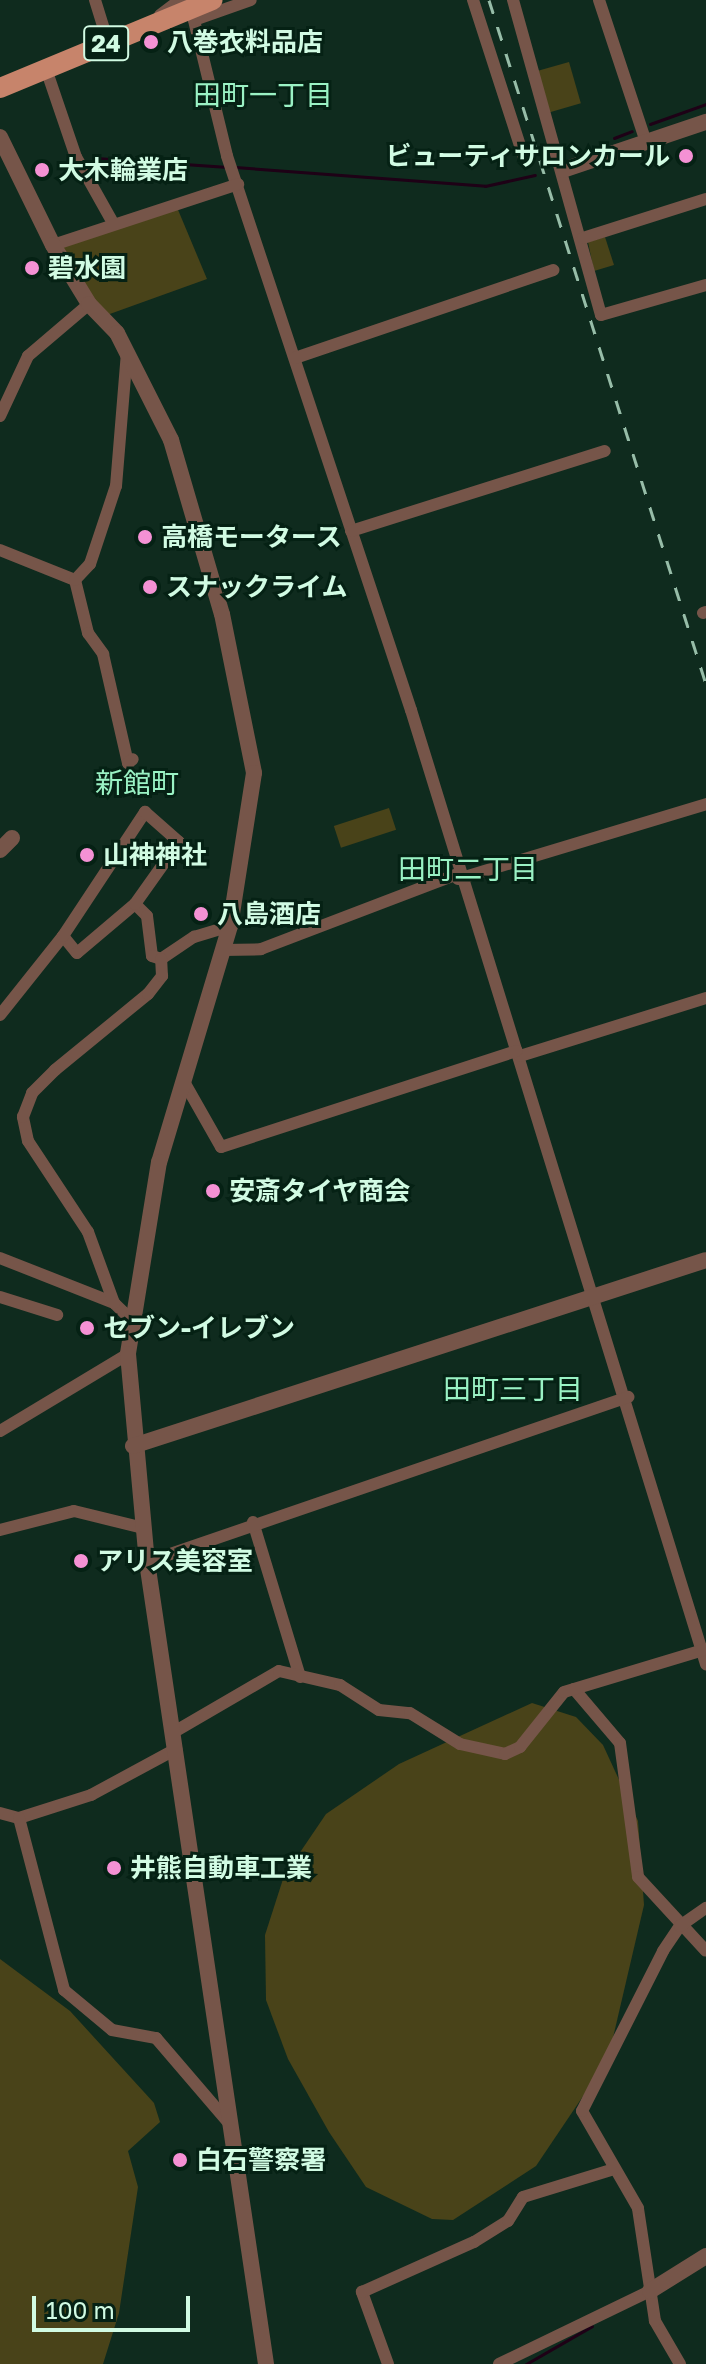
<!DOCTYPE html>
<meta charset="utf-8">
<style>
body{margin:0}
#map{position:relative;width:706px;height:2364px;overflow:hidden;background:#0f2b1e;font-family:"Golos Text","Noto Sans JP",sans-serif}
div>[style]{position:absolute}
.green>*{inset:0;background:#494319;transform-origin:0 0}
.stream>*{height:3px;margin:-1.5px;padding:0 1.5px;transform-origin:1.5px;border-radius:1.5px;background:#1e0116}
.minor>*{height:12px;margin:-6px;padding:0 6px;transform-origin:6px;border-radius:6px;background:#765549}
.tertiary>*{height:16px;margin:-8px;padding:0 8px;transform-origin:8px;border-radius:8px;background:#765549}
.primary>*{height:20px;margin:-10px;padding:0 10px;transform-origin:10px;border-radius:10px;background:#c7846b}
.rail>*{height:3px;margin-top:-1.5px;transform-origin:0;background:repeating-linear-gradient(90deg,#97bda8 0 14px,transparent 0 28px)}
.dots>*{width:22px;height:22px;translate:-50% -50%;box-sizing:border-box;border:4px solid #052114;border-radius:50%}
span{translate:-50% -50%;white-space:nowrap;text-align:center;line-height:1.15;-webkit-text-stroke:6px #052114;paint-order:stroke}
.shield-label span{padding:2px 6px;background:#052114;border:2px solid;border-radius:6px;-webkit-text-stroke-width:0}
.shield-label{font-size:24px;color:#d1fbe3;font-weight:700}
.poi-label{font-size:26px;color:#d1fbe3;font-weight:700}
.left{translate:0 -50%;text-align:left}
.right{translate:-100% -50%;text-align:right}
.neighbourhood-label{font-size:28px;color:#9af2c4}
.scale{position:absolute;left:32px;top:2296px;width:158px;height:36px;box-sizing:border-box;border:4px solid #d1fbe3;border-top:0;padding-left:10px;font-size:24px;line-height:28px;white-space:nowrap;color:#d1fbe3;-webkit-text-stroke:6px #052114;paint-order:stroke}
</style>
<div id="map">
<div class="green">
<div style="left:569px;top:62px;width:43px;height:34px;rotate:74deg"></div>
<div style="clip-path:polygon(176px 205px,207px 279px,107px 315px,53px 245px)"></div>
<div style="clip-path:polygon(605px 237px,614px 265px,594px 271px,588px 242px)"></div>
<div style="left:389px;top:808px;width:23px;height:58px;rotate:72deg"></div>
<div style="clip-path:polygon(532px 1703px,576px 1717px,603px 1745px,638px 1821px,644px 1905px,608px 2059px,536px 2166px,453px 2220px,432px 2219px,366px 2187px,329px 2132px,288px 2059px,266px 2000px,265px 1935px,284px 1876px,326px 1814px,399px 1764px)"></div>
<div style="clip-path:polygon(0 1959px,70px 2011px,154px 2103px,160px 2122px,128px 2151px,138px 2187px,119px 2313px,103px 2364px,0 2364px)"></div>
</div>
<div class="stream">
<div style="left:650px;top:124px;width:59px;rotate:-19.7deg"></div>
<div style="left:614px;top:138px;width:19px;rotate:-21deg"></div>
<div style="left:96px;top:158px;width:132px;rotate:3.9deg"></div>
<div style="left:235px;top:167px;width:251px;rotate:4.3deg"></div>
<div style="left:485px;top:186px;width:51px;rotate:-12.4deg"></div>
<div style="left:526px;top:2364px;width:76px;rotate:-29.9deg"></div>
</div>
<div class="minor">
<div style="left:95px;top:0;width:44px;rotate:72.8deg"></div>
<div style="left:473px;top:0;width:169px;rotate:72.1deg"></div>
<div style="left:513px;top:0;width:327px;rotate:74.4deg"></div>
<div style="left:601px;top:315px;width:109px;rotate:-15.9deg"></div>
<div style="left:599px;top:0;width:150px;rotate:71.7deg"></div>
<div style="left:191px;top:8px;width:152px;rotate:76.3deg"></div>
<div style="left:227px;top:156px;width:584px;rotate:71.63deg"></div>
<div style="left:411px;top:710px;width:999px;rotate:72.82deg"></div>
<div style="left:160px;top:15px;width:25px;rotate:-37deg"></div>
<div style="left:194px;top:20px;width:60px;rotate:-19.3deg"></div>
<div style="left:46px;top:69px;width:93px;rotate:71.2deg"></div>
<div style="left:76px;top:157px;width:76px;rotate:60.7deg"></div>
<div style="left:583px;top:238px;width:129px;rotate:-17.6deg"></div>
<div style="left:53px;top:245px;width:195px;rotate:-18.2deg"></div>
<div style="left:295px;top:358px;width:273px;rotate:-18.8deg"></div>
<div style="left:0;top:416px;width:66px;rotate:-65deg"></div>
<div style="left:28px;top:356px;width:80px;rotate:-40.4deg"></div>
<div style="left:351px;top:531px;width:266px;rotate:-17.5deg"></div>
<div style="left:0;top:550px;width:81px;rotate:21.8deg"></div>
<div style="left:75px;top:580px;width:55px;rotate:76.2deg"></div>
<div style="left:88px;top:633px;width:26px;rotate:54deg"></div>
<div style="left:103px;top:654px;width:112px;rotate:77.1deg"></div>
<div style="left:128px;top:763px;width:6px;rotate:-39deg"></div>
<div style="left:75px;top:580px;width:22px;rotate:-47deg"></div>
<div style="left:90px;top:564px;width:82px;rotate:-71.6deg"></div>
<div style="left:116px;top:486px;width:135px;rotate:-85.3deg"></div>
<div style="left:703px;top:613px;width:3px;rotate:-18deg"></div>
<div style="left:458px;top:879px;width:259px;rotate:-16.8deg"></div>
<div style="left:63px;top:936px;width:22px;rotate:51deg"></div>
<div style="left:77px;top:953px;width:76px;rotate:-40.2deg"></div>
<div style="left:135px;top:904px;width:17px;rotate:45deg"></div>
<div style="left:147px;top:916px;width:40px;rotate:82.9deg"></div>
<div style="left:152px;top:956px;width:9px;rotate:18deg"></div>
<div style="left:222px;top:950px;width:39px;rotate:-1deg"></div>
<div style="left:261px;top:949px;width:210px;rotate:-20.9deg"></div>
<div style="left:161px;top:959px;width:40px;rotate:-34deg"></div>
<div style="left:194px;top:937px;width:38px;rotate:-17deg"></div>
<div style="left:0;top:1015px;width:101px;rotate:-51.4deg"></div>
<div style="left:63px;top:936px;width:149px;rotate:-56.5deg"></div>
<div style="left:145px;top:812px;width:45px;rotate:41.4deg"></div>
<div style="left:179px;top:842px;width:76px;rotate:125.4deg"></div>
<div style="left:520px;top:1056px;width:195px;rotate:-17.3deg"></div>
<div style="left:183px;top:1080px;width:77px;rotate:60.4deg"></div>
<div style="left:221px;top:1147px;width:311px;rotate:-18deg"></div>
<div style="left:0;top:1258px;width:123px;rotate:21.5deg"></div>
<div style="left:114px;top:1303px;width:30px;rotate:44deg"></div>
<div style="left:0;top:1297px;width:60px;rotate:17.5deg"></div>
<div style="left:114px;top:1303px;width:76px;rotate:-110.1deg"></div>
<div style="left:88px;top:1232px;width:109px;rotate:-123.4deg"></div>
<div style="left:28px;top:1141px;width:25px;rotate:-102deg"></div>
<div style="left:23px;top:1117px;width:26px;rotate:-69deg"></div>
<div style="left:32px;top:1093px;width:33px;rotate:-45deg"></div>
<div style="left:55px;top:1070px;width:120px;rotate:-39.3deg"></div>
<div style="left:148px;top:994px;width:23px;rotate:-52deg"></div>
<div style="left:162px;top:976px;width:17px;rotate:-93deg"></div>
<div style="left:0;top:1431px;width:149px;rotate:-31deg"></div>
<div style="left:253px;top:1522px;width:162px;rotate:73.1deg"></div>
<div style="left:0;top:1530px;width:76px;rotate:-14.4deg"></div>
<div style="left:74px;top:1511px;width:71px;rotate:13.8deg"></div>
<div style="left:147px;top:1562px;width:509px;rotate:-18.93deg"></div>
<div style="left:574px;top:1689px;width:71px;rotate:49.6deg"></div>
<div style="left:620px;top:1743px;width:135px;rotate:82.3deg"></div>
<div style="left:638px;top:1877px;width:100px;rotate:47.4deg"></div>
<div style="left:174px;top:1732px;width:121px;rotate:-30.2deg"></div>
<div style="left:279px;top:1671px;width:63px;rotate:12.9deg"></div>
<div style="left:340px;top:1685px;width:46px;rotate:32.7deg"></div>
<div style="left:379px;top:1710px;width:31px;rotate:6deg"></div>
<div style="left:410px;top:1713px;width:59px;rotate:31.8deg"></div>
<div style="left:460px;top:1744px;width:46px;rotate:12.5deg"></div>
<div style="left:505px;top:1754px;width:17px;rotate:-25deg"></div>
<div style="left:520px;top:1747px;width:70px;rotate:-51.3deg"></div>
<div style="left:564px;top:1692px;width:148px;rotate:-16.8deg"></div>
<div style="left:0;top:1813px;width:20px;rotate:15deg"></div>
<div style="left:19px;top:1818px;width:76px;rotate:-17.7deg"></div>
<div style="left:91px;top:1795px;width:97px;rotate:-28.4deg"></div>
<div style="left:19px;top:1818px;width:178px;rotate:75.3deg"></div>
<div style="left:64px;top:1990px;width:62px;rotate:39.8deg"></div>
<div style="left:112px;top:2030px;width:45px;rotate:10.3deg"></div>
<div style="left:156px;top:2038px;width:111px;rotate:49.4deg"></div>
<div style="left:388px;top:2364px;width:77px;rotate:-109.9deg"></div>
<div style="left:362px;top:2292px;width:123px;rotate:-24.1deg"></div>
<div style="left:474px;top:2242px;width:40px;rotate:-32deg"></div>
<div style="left:508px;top:2221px;width:28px;rotate:-58deg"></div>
<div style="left:523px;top:2197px;width:92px;rotate:-17.1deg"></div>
<div style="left:499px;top:2364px;width:168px;rotate:-25.8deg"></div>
<div style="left:680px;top:2364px;width:50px;rotate:-120.2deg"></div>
<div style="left:655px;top:2321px;width:114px;rotate:-98.6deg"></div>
<div style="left:638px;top:2208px;width:112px;rotate:-120deg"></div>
<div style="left:582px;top:2111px;width:179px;rotate:-63.1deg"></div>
<div style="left:663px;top:1951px;width:30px;rotate:-56deg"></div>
<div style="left:680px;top:1926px;width:32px;rotate:-35deg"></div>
</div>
<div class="tertiary">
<div style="left:0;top:137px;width:120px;rotate:63.9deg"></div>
<div style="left:53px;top:245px;width:69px;rotate:58.6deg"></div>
<div style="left:89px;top:304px;width:40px;rotate:46deg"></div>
<div style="left:117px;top:333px;width:120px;rotate:63.2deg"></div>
<div style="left:171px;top:440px;width:181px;rotate:73.7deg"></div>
<div style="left:222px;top:614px;width:162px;rotate:78.6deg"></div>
<div style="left:254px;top:773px;width:155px;rotate:98.9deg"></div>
<div style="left:230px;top:926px;width:246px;rotate:106.7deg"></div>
<div style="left:159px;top:1162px;width:194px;rotate:99.2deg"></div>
<div style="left:128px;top:1354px;width:209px;rotate:84.8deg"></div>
<div style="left:147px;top:1562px;width:811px;rotate:81.56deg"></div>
<div style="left:563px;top:170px;width:151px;rotate:-18.6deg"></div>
<div style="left:0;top:850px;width:17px;rotate:-45deg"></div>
<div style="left:133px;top:1446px;width:602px;rotate:-17.98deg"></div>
<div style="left:650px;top:2291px;width:66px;rotate:-32deg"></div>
</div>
<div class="primary">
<div style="left:0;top:88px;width:230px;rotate:-22.5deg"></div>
</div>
<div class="rail">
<div style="left:489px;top:0;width:718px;rotate:72.4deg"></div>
</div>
<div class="dots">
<div style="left:151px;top:42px;background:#f491d4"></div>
<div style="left:686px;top:156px;background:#f491d4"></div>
<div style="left:42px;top:170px;background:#f491d4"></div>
<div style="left:32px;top:268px;background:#f491d4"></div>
<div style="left:145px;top:537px;background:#f491d4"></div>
<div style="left:150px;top:587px;background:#f491d4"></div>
<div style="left:87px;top:855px;background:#f491d4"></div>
<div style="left:201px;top:914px;background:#f491d4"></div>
<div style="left:213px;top:1191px;background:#f491d4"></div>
<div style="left:87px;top:1328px;background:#f491d4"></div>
<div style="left:81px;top:1561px;background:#f491d4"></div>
<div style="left:114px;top:1868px;background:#f491d4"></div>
<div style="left:180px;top:2160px;background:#f491d4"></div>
</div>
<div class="shield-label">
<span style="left:106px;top:43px">24</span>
</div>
<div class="poi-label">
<span class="left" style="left:167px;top:42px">八巻衣料品店</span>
<span class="right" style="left:670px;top:156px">ビューティサロンカール</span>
<span class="left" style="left:58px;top:170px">大木輪業店</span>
<span class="left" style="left:48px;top:268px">碧水園</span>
<span class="left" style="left:161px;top:537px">高橋モータース</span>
<span class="left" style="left:166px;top:587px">スナックライム</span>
<span class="left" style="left:103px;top:855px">山神神社</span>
<span class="left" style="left:217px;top:914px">八島酒店</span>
<span class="left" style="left:229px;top:1191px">安斎タイヤ商会</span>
<span class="left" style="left:103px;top:1328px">セブン-イレブン</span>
<span class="left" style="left:97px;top:1561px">アリス美容室</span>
<span class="left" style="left:130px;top:1868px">井熊自動車工業</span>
<span class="left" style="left:196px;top:2160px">白石警察署</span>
</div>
<div class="neighbourhood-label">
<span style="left:263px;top:95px">田町一丁目</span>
<span style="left:137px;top:783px">新館町</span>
<span style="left:468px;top:869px">田町二丁目</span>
<span style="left:513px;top:1389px">田町三丁目</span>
</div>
<div class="scale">100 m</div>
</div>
